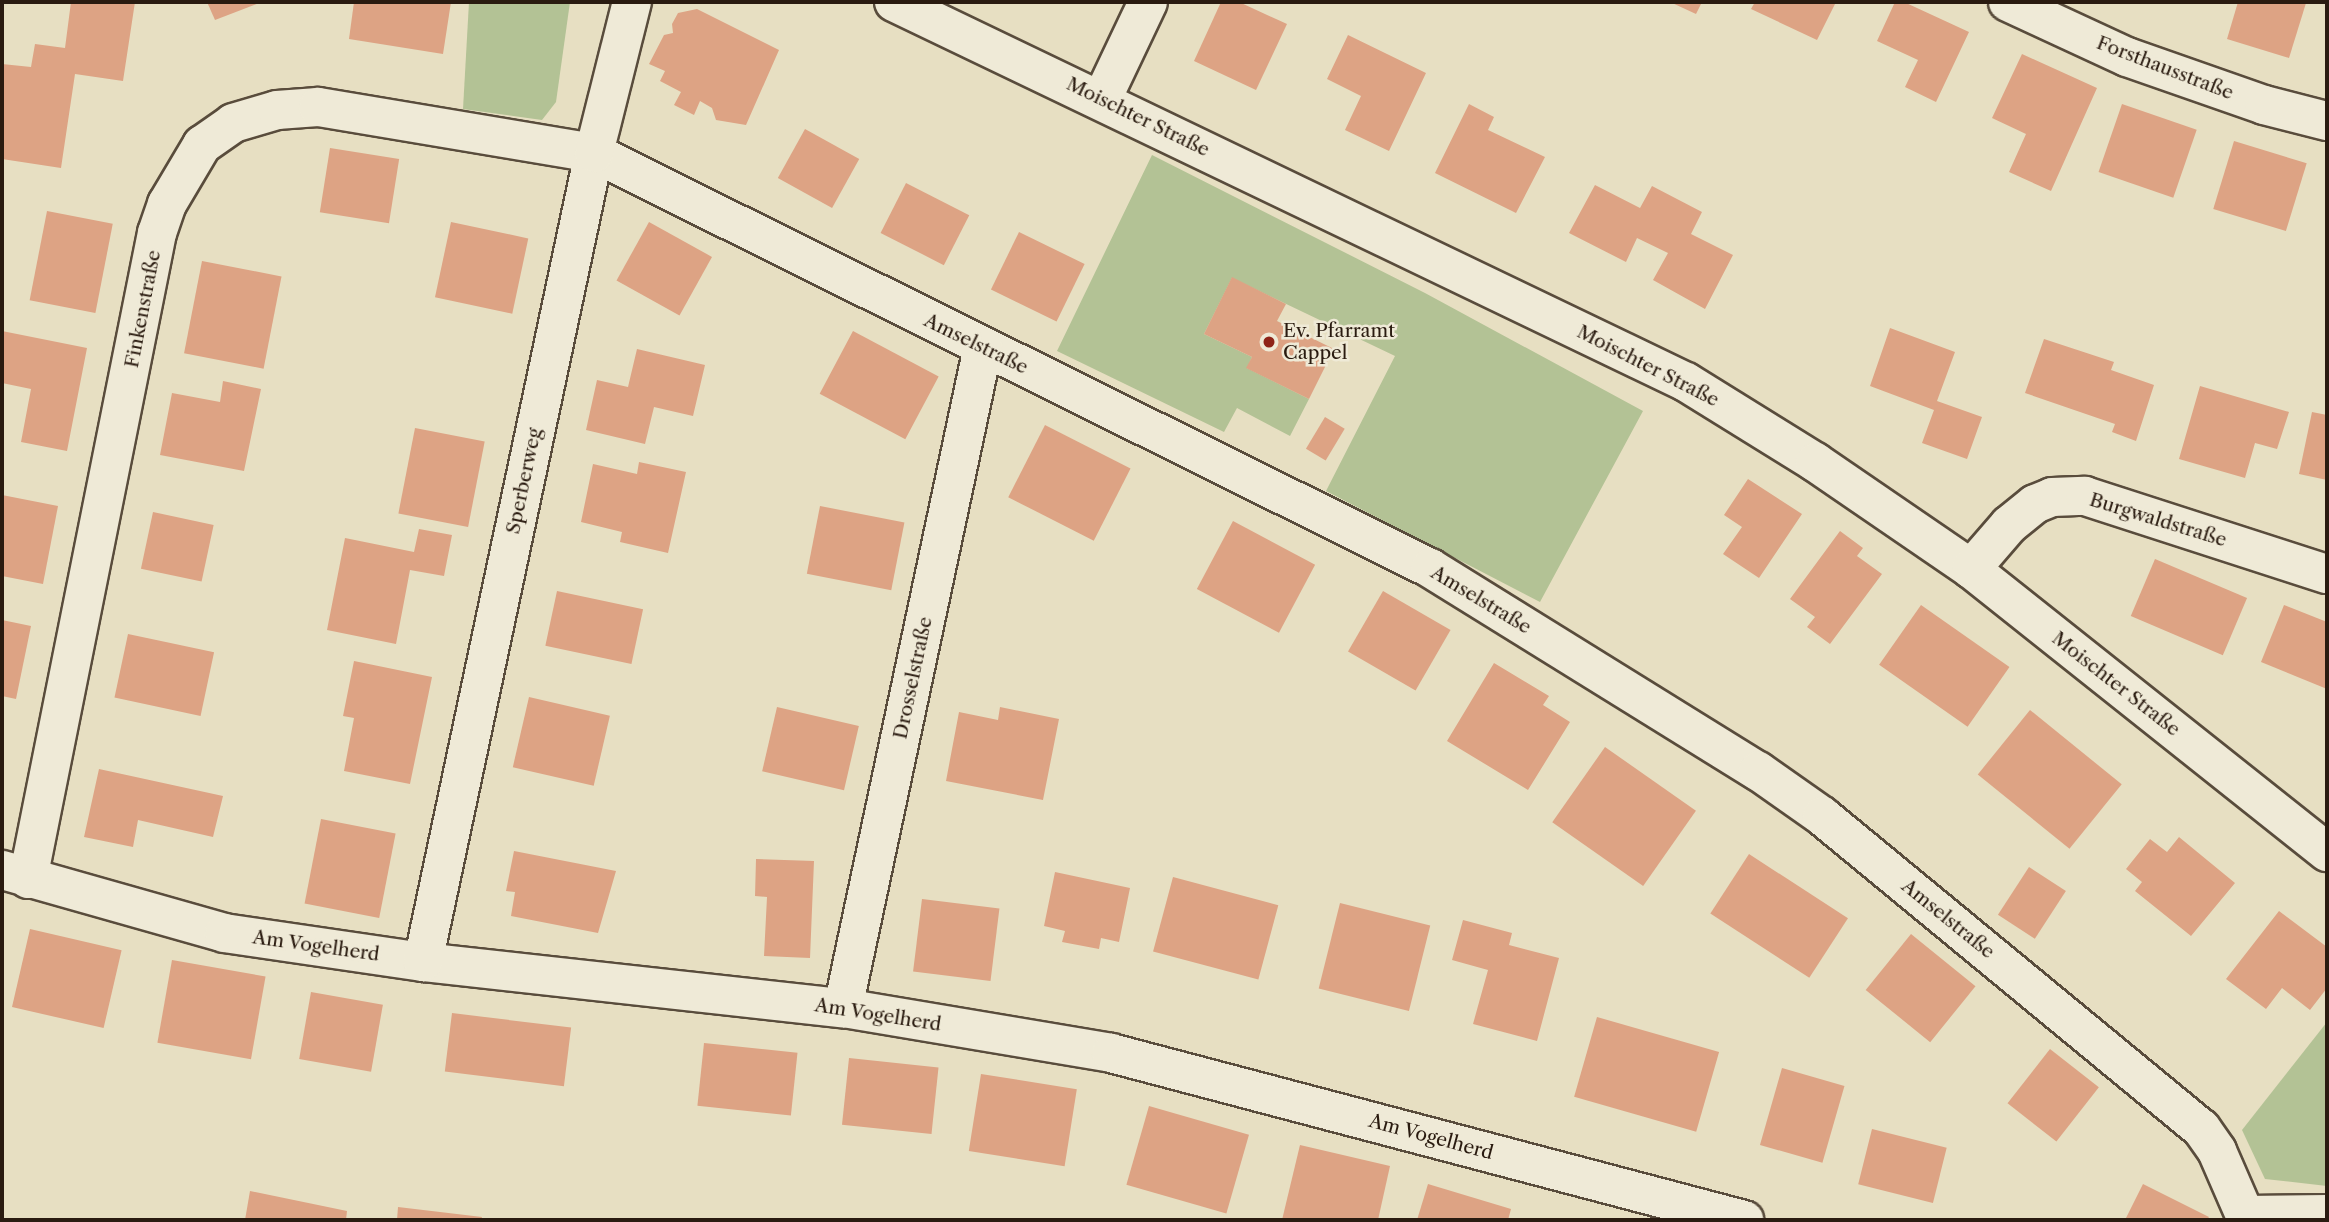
<!DOCTYPE html>
<meta charset="utf-8">
<style>
body{margin:0}
#map{position:relative;width:2329px;height:1222px;overflow:hidden;background:#e7dfc2;font-family:"Libre Caslon Text",serif}
div>[style]{position:absolute}
.green>*{inset:0;background:#b3c295}
.building>*{inset:0;background:#dda384;transform-origin:0 0}
.roads{filter:drop-shadow(2px 0 #594c3c) drop-shadow(-2px 0 #594c3c) drop-shadow(0 2px #594c3c) drop-shadow(0 -2px #594c3c)}
.minor>*{height:38px;margin:-19px;padding:0 19px;transform-origin:19px;border-radius:19px;background:#efead7}
.dots>*{width:19px;height:19px;translate:-50% -50%;box-sizing:border-box;border:4px solid #efead7;border-radius:50%}
span{translate:-50% -50%;white-space:nowrap;text-align:center;line-height:1.15;-webkit-text-stroke:5px #efead7;paint-order:stroke}
.street-label{font-size:19px;color:#2a1b10}
.poi-label{font-size:19px;color:#2a1b10}
.left{translate:0 -50%;text-align:left}
.frame{position:absolute;inset:0;border:4px solid #2a1b10;pointer-events:none}
</style>
<div id="map">
<div class="green">
<div style="clip-path:polygon(469px 2px,570px 2px,556px 102px,542px 120px,463px 109px)"></div>
<div style="clip-path:polygon(1152px 155px,1425px 293px,1643px 411px,1540px 602px,1326px 491px,1395px 356px,1232px 278px,1204px 334px,1252px 357px,1247px 368px,1309px 399px,1290px 436px,1237px 408px,1224px 432px,1057px 351px)"></div>
<div style="clip-path:polygon(2327px 1022px,2327px 1186px,2265px 1179px,2242px 1130px)"></div>
</div>
<div class="building">
<div style="clip-path:polygon(71px 2px,135px 2px,123px 81px,75px 74px,61px 168px,2px 159px,2px 64px,31px 67px,35px 44px,65px 48px)"></div>
<div style="clip-path:polygon(207px 2px,262px 2px,215px 20px)"></div>
<div style="clip-path:polygon(354px 2px,451px 2px,443px 54px,349px 39px)"></div>
<div style="clip-path:polygon(1221px 2px,1239px 2px,1287px 24px,1256px 90px,1194px 61px)"></div>
<div style="clip-path:polygon(1670px 2px,1702px 2px,1696px 14px)"></div>
<div style="clip-path:polygon(1755px 2px,1836px 2px,1817px 40px,1751px 9px)"></div>
<div style="clip-path:polygon(1895px 2px,1904px 2px,1969px 32px,1936px 102px,1905px 87px,1918px 60px,1877px 41px)"></div>
<div style="clip-path:polygon(2238px 2px,2306px 3px,2289px 58px,2227px 39px)"></div>
<div style="clip-path:polygon(697px 9px,779px 50px,746px 125px,716px 120px,712px 108px,700px 101px,694px 115px,674px 105px,681px 92px,660px 81px,665px 71px,649px 64px,664px 35px,673px 33px,672px 24px,678px 13px)"></div>
<div style="clip-path:polygon(1348px 35px,1426px 73px,1389px 151px,1345px 130px,1361px 96px,1327px 79px)"></div>
<div style="clip-path:polygon(2022px 54px,2097px 88px,2051px 191px,2009px 172px,2026px 134px,1992px 118px)"></div>
<div style="clip-path:polygon(1469px 104px,1494px 117px,1488px 130px,1545px 157px,1516px 213px,1435px 173px)"></div>
<div style="left:2122px;top:104px;width:79px;height:72px;rotate:19deg"></div>
<div style="left:805px;top:129px;width:62px;height:56px;rotate:29deg"></div>
<div style="left:2234px;top:141px;width:76px;height:71px;rotate:17deg"></div>
<div style="left:330px;top:148px;width:70px;height:65px;rotate:9deg"></div>
<div style="left:906px;top:183px;width:71px;height:56px;rotate:27deg"></div>
<div style="clip-path:polygon(1595px 185px,1640px 208px,1652px 186px,1702px 212px,1691px 234px,1733px 255px,1705px 309px,1653px 280px,1668px 253px,1637px 238px,1626px 262px,1569px 233px)"></div>
<div style="left:47px;top:211px;width:67px;height:91px;rotate:11deg"></div>
<div style="left:451px;top:222px;width:79px;height:77px;rotate:12deg"></div>
<div style="left:649px;top:222px;width:72px;height:67px;rotate:29deg"></div>
<div style="left:1019px;top:232px;width:73px;height:64px;rotate:26deg"></div>
<div style="left:202px;top:261px;width:81px;height:94px;rotate:11deg"></div>
<div style="clip-path:polygon(1232px 277px,1286px 304px,1277px 321px,1334px 349px,1309px 399px,1246px 368px,1252px 357px,1204px 334px)"></div>
<div style="clip-path:polygon(1890px 328px,1955px 352px,1937px 401px,1982px 417px,1967px 459px,1922px 443px,1934px 410px,1870px 386px)"></div>
<div style="clip-path:polygon(2px 331px,87px 348px,67px 451px,21px 442px,31px 389px,2px 383px)"></div>
<div style="left:853px;top:331px;width:97px;height:71px;rotate:28deg"></div>
<div style="clip-path:polygon(2044px 339px,2114px 362px,2111px 370px,2154px 385px,2136px 441px,2112px 432px,2115px 424px,2025px 393px)"></div>
<div style="clip-path:polygon(637px 349px,705px 365px,693px 416px,654px 407px,645px 444px,586px 430px,597px 380px,628px 387px)"></div>
<div style="clip-path:polygon(223px 381px,261px 389px,244px 471px,160px 455px,172px 393px,220px 402px)"></div>
<div style="clip-path:polygon(2200px 386px,2289px 412px,2277px 449px,2255px 443px,2245px 478px,2179px 459px)"></div>
<div style="clip-path:polygon(2312px 412px,2327px 415px,2327px 480px,2299px 474px)"></div>
<div style="left:1325px;top:417px;width:23px;height:37px;rotate:31deg"></div>
<div style="left:1045px;top:425px;width:96px;height:81px;rotate:27deg"></div>
<div style="left:415px;top:428px;width:71px;height:87px;rotate:11deg"></div>
<div style="clip-path:polygon(639px 462px,686px 472px,668px 553px,620px 542px,622px 532px,581px 522px,593px 464px,637px 474px)"></div>
<div style="clip-path:polygon(1748px 479px,1802px 514px,1759px 578px,1723px 554px,1742px 527px,1724px 515px)"></div>
<div style="clip-path:polygon(2px 495px,58px 506px,43px 584px,2px 576px)"></div>
<div style="left:820px;top:506px;width:86px;height:69px;rotate:11deg"></div>
<div style="left:153px;top:512px;width:62px;height:58px;rotate:12deg"></div>
<div style="left:1233px;top:521px;width:93px;height:77px;rotate:28deg"></div>
<div style="clip-path:polygon(419px 529px,452px 535px,444px 576px,410px 570px,396px 644px,327px 630px,345px 538px,414px 552px)"></div>
<div style="clip-path:polygon(1840px 531px,1863px 548px,1857px 556px,1882px 574px,1830px 644px,1807px 627px,1815px 617px,1790px 599px)"></div>
<div style="left:2155px;top:559px;width:100px;height:62px;rotate:23deg"></div>
<div style="left:557px;top:591px;width:88px;height:56px;rotate:12deg"></div>
<div style="left:1383px;top:591px;width:78px;height:70px;rotate:30deg"></div>
<div style="left:1921px;top:605px;width:108px;height:73px;rotate:35deg"></div>
<div style="clip-path:polygon(2284px 605px,2327px 622px,2327px 689px,2261px 662px)"></div>
<div style="clip-path:polygon(2px 620px,31px 626px,16px 699px,2px 696px)"></div>
<div style="left:128px;top:634px;width:88px;height:65px;rotate:12deg"></div>
<div style="clip-path:polygon(354px 661px,432px 677px,410px 784px,344px 771px,354px 718px,343px 716px)"></div>
<div style="clip-path:polygon(1494px 663px,1549px 696px,1543px 705px,1570px 722px,1528px 790px,1447px 741px)"></div>
<div style="left:529px;top:697px;width:83px;height:72px;rotate:13deg"></div>
<div style="left:777px;top:707px;width:84px;height:66px;rotate:13deg"></div>
<div style="clip-path:polygon(1000px 707px,1059px 719px,1043px 800px,946px 781px,959px 712px,998px 720px)"></div>
<div style="left:2030px;top:710px;width:118px;height:83px;rotate:39deg"></div>
<div style="left:1605px;top:747px;width:111px;height:92px;rotate:35deg"></div>
<div style="clip-path:polygon(99px 769px,223px 796px,213px 837px,138px 820px,133px 847px,84px 837px)"></div>
<div style="left:321px;top:819px;width:76px;height:86px;rotate:11deg"></div>
<div style="clip-path:polygon(2179px 837px,2235px 883px,2191px 936px,2135px 891px,2142px 882px,2126px 869px,2150px 839px,2167px 852px)"></div>
<div style="clip-path:polygon(514px 851px,616px 871px,598px 933px,511px 916px,515px 892px,506px 891px)"></div>
<div style="left:1749px;top:854px;width:118px;height:71px;rotate:33deg"></div>
<div style="clip-path:polygon(756px 859px,814px 861px,810px 958px,764px 956px,767px 897px,755px 896px)"></div>
<div style="left:2029px;top:867px;width:44px;height:57px;rotate:33deg"></div>
<div style="clip-path:polygon(1055px 872px,1130px 888px,1119px 942px,1101px 938px,1099px 949px,1062px 942px,1065px 931px,1044px 926px)"></div>
<div style="left:1173px;top:877px;width:109px;height:77px;rotate:15deg"></div>
<div style="left:922px;top:899px;width:78px;height:73px;rotate:7deg"></div>
<div style="left:1340px;top:903px;width:93px;height:88px;rotate:14deg"></div>
<div style="clip-path:polygon(2279px 911px,2327px 947px,2327px 988px,2310px 1010px,2282px 988px,2266px 1009px,2226px 979px)"></div>
<div style="clip-path:polygon(1463px 920px,1512px 933px,1509px 945px,1559px 958px,1537px 1041px,1473px 1024px,1488px 970px,1452px 960px)"></div>
<div style="left:30px;top:929px;width:94px;height:80px;rotate:13deg"></div>
<div style="left:1911px;top:934px;width:83px;height:72px;rotate:39deg"></div>
<div style="left:172px;top:960px;width:95px;height:84px;rotate:10deg"></div>
<div style="left:311px;top:992px;width:73px;height:68px;rotate:10deg"></div>
<div style="left:452px;top:1013px;width:120px;height:59px;rotate:7deg"></div>
<div style="left:1597px;top:1017px;width:127px;height:83px;rotate:16deg"></div>
<div style="left:704px;top:1043px;width:94px;height:63px;rotate:6deg"></div>
<div style="left:2050px;top:1049px;width:62px;height:69px;rotate:38deg"></div>
<div style="left:849px;top:1058px;width:90px;height:67px;rotate:6deg"></div>
<div style="left:1782px;top:1068px;width:65px;height:80px;rotate:16deg"></div>
<div style="left:981px;top:1074px;width:97px;height:78px;rotate:9deg"></div>
<div style="left:1149px;top:1106px;width:104px;height:82px;rotate:16deg"></div>
<div style="left:1872px;top:1129px;width:77px;height:57px;rotate:14deg"></div>
<div style="clip-path:polygon(1300px 1145px,1390px 1166px,1378px 1220px,1282px 1220px)"></div>
<div style="clip-path:polygon(1428px 1184px,1511px 1209px,1508px 1220px,1417px 1220px)"></div>
<div style="clip-path:polygon(2143px 1184px,2209px 1217px,2207px 1220px,2125px 1220px)"></div>
<div style="clip-path:polygon(250px 1191px,347px 1211px,346px 1220px,245px 1220px)"></div>
<div style="clip-path:polygon(398px 1207px,482px 1217px,481px 1220px,397px 1220px)"></div>
</div>
<div class="roads">
<div class="minor">
<div style="left:894px;top:2px;width:878px;rotate:25.63deg"></div>
<div style="left:1686px;top:382px;width:152px;rotate:31.8deg"></div>
<div style="left:1815px;top:462px;width:189px;rotate:34.4deg"></div>
<div style="left:1971px;top:569px;width:455px;rotate:38.5deg"></div>
<div style="left:2008px;top:2px;width:131px;rotate:24.8deg"></div>
<div style="left:2127px;top:57px;width:145px;rotate:19.3deg"></div>
<div style="left:2264px;top:105px;width:65px;rotate:14.3deg"></div>
<div style="left:1102px;top:99px;width:107px;rotate:-64.6deg"></div>
<div style="left:1971px;top:569px;width:58px;rotate:-49.2deg"></div>
<div style="left:2009px;top:525px;width:33px;rotate:-39deg"></div>
<div style="left:2035px;top:504px;width:18px;rotate:-22deg"></div>
<div style="left:2052px;top:497px;width:33px;rotate:-2deg"></div>
<div style="left:2085px;top:496px;width:254px;rotate:17.9deg"></div>
<div style="left:2px;top:870px;width:231px;rotate:15.8deg"></div>
<div style="left:224px;top:933px;width:201px;rotate:8.3deg"></div>
<div style="left:423px;top:962px;width:423px;rotate:6.3deg"></div>
<div style="left:843px;top:1008px;width:272px;rotate:9.5deg"></div>
<div style="left:1111px;top:1053px;width:655px;rotate:14.78deg"></div>
<div style="left:28px;top:879px;width:659px;rotate:-78.71deg"></div>
<div style="left:157px;top:233px;width:31px;rotate:-71deg"></div>
<div style="left:167px;top:204px;width:69px;rotate:-59.3deg"></div>
<div style="left:202px;top:145px;width:38px;rotate:-35deg"></div>
<div style="left:233px;top:123px;width:46px;rotate:-16.5deg"></div>
<div style="left:277px;top:110px;width:41px;rotate:-4.2deg"></div>
<div style="left:318px;top:107px;width:280px;rotate:9.5deg"></div>
<div style="left:594px;top:153px;width:933px;rotate:26.4deg"></div>
<div style="left:1430px;top:568px;width:386px;rotate:31.8deg"></div>
<div style="left:1758px;top:771px;width:78px;rotate:35.1deg"></div>
<div style="left:1822px;top:816px;width:491px;rotate:39.5deg"></div>
<div style="left:2201px;top:1128px;width:28px;rotate:55deg"></div>
<div style="left:2217px;top:1151px;width:75px;rotate:66.5deg"></div>
<div style="left:423px;top:962px;width:827px;rotate:-78.06deg"></div>
<div style="left:594px;top:153px;width:156px;rotate:-75.9deg"></div>
<div style="left:843px;top:1008px;width:676px;rotate:-78.04deg"></div>
<div style="left:2246px;top:1215px;width:81px;rotate:-0.7deg"></div>
</div>
</div>
<div class="dots">
<div style="left:1269px;top:342px;background:#8f2418"></div>
</div>
<div class="street-label">
<span style="left:2165px;top:68px;rotate:21deg">Forsthausstraße</span>
<span style="left:1138px;top:117px;rotate:26deg">Moischter Straße</span>
<span style="left:143px;top:309px;rotate:-79deg">Finkenstraße</span>
<span style="left:976px;top:344px;rotate:26deg">Amselstraße</span>
<span style="left:1648px;top:366px;rotate:27deg">Moischter Straße</span>
<span style="left:524px;top:481px;rotate:-78deg">Sperberweg</span>
<span style="left:2158px;top:520px;rotate:17deg">Burgwaldstraße</span>
<span style="left:1481px;top:600px;rotate:31deg">Amselstraße</span>
<span style="left:913px;top:678px;rotate:-78deg">Drosselstraße</span>
<span style="left:2116px;top:684px;rotate:38deg">Moischter Straße</span>
<span style="left:1948px;top:919px;rotate:39deg">Amselstraße</span>
<span style="left:316px;top:946px;rotate:8deg">Am Vogelherd</span>
<span style="left:878px;top:1015px;rotate:9deg">Am Vogelherd</span>
<span style="left:1431px;top:1137px;rotate:15deg">Am Vogelherd</span>
</div>
<div class="poi-label">
<span class="left" style="left:1283px;top:342px">Ev. Pfarramt<br>Cappel</span>
</div>
<div class="frame"></div>
</div>
